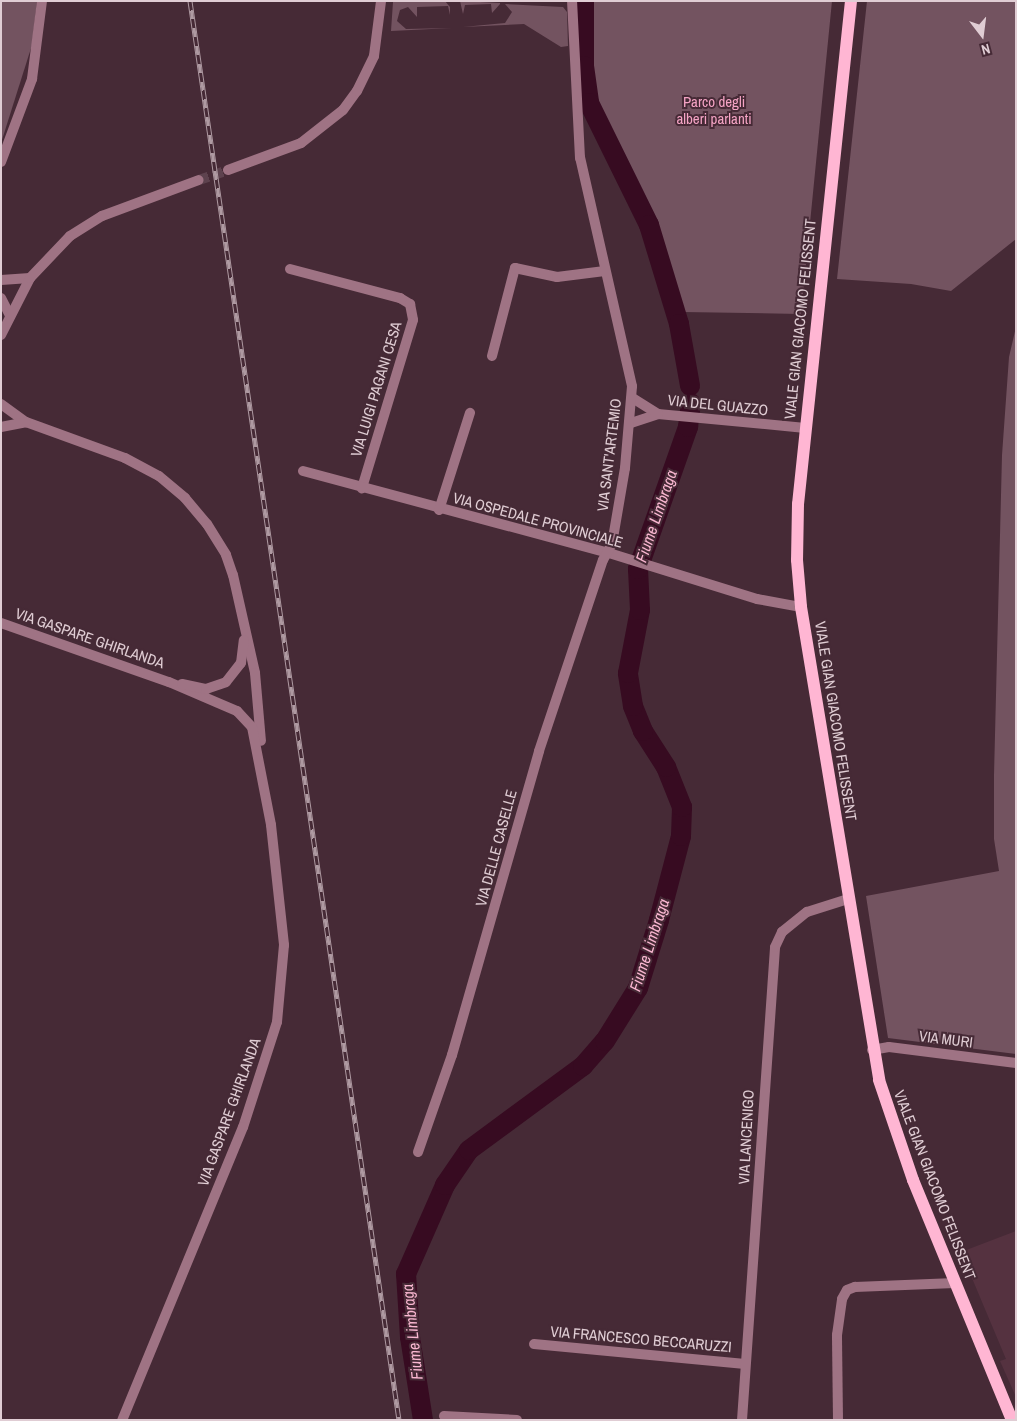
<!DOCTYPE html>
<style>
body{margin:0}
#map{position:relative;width:1017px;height:1421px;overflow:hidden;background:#462a36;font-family:"Archivo Narrow",sans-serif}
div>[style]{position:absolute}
.built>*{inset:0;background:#553240}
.green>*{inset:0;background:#735360}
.river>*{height:20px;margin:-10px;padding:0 10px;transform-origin:10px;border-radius:10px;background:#370b21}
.tertiary-tunnel>*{height:10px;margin-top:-5px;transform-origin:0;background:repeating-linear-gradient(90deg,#5d424e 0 10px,transparent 0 15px)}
.minor>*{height:10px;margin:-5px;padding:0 5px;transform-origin:5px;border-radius:5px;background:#9f7384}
.tertiary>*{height:10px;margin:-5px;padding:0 5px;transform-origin:5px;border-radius:5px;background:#9f7384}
.primary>*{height:12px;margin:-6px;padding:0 6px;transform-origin:6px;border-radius:6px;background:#ffb6d3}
.rail>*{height:5px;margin-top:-2.5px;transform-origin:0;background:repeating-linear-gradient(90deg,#462a36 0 9px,#af9aa2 0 18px);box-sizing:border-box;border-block:1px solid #af9aa2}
span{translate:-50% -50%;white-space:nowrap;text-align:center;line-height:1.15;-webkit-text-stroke:4px #462a36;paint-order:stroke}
.park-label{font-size:15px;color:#f5a4c5}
.street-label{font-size:15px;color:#e0cdd4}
.water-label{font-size:16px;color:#fab7d1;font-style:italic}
.frame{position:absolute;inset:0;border:2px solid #e0cdd4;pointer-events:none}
.north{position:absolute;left:957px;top:10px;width:50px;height:50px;-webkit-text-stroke:4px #462a36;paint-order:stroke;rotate:165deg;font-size:14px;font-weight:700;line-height:20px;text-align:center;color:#e0cdd4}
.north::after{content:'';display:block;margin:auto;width:18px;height:22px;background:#e0cdd4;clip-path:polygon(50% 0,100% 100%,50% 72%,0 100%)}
</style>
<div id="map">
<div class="built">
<div style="clip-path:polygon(1016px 1231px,1016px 1397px,1000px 1361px,1006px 1359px,961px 1252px)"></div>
</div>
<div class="green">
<div style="clip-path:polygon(1px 1px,37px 1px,32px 45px,1px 143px)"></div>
<div style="clip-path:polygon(445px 1px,450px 7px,450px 15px,448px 6px,417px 7px,417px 17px,408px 7px,400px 10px,397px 21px,406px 29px,452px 28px,391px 31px,393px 2px)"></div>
<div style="clip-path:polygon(460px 1px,500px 3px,500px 4px,492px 13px,491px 4px,465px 5px,463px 14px)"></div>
<div style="clip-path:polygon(591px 1px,832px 1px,801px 314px,683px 312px,649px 215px,605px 133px,590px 92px)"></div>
<div style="clip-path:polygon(867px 1px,1016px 1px,1016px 239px,951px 291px,911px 284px,837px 279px)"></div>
<div style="clip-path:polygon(505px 4px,563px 7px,567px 12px,568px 46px,561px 47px,524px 24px,463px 27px,505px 23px,512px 12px)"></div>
<div style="clip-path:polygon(1016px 327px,1016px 1054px,888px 1038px,866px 896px,999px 871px,994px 839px,994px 775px,1002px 455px,1009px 357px)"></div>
</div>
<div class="river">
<div style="left:584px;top:1px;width:65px;rotate:90deg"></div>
<div style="left:584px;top:66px;width:37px;rotate:82deg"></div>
<div style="left:589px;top:103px;width:136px;rotate:63.8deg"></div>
<div style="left:649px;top:225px;width:103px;rotate:73.1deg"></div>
<div style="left:679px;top:324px;width:63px;rotate:79.9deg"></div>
<div style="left:423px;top:1420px;width:84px;rotate:-98.9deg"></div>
<div style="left:410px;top:1337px;width:63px;rotate:-93.6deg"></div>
<div style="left:406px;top:1274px;width:97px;rotate:-66.3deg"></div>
<div style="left:445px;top:1185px;width:42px;rotate:-55.6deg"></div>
<div style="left:469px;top:1150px;width:142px;rotate:-36.4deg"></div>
<div style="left:583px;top:1066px;width:33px;rotate:-49deg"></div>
<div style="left:605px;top:1041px;width:62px;rotate:-58.1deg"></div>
<div style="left:638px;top:988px;width:71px;rotate:-72.8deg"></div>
<div style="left:659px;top:920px;width:87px;rotate:-75.3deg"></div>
<div style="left:681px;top:836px;width:29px;rotate:-88deg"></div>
<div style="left:682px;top:807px;width:43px;rotate:-111.8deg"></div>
<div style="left:666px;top:767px;width:43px;rotate:-122.6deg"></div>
<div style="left:643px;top:731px;width:27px;rotate:-112deg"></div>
<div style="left:633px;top:706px;width:33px;rotate:-99deg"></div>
<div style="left:628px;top:673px;width:64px;rotate:-79.2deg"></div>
<div style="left:640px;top:610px;width:41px;rotate:-92.8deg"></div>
<div style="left:638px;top:569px;width:151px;rotate:-70.6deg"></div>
<div style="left:688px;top:427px;width:24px;rotate:-83deg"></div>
</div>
<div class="tertiary-tunnel">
<div style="left:199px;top:180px;width:31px;rotate:-19deg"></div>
</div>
<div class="minor">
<div style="left:1px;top:162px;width:89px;rotate:-69.5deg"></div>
<div style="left:32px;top:79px;width:79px;rotate:-82.7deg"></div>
<div style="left:290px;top:269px;width:114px;rotate:14.8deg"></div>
<div style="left:400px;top:298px;width:12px;rotate:31deg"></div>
<div style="left:410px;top:304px;width:16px;rotate:79deg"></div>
<div style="left:413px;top:320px;width:176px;rotate:106.9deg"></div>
<div style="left:1px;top:280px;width:29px;rotate:-4deg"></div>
<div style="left:1px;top:298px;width:20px;rotate:63deg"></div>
<div style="left:492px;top:356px;width:91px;rotate:-75.4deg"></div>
<div style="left:515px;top:268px;width:43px;rotate:12.1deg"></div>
<div style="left:557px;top:277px;width:48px;rotate:-7.1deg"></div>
<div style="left:658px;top:414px;width:148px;rotate:5.4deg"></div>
<div style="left:631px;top:423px;width:28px;rotate:-18deg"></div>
<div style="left:658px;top:414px;width:31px;rotate:-148deg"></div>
<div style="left:303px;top:471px;width:317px;rotate:15deg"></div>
<div style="left:609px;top:553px;width:155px;rotate:17.3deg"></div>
<div style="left:757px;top:599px;width:45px;rotate:10.3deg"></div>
<div style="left:439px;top:510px;width:102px;rotate:-72.3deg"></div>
<div style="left:872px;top:1050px;width:17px;rotate:-10deg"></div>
<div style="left:889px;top:1047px;width:128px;rotate:7.2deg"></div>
<div style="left:418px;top:1152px;width:103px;rotate:-70.7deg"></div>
<div style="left:452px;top:1055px;width:316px;rotate:-74deg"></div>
<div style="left:539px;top:751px;width:201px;rotate:-71.5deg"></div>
<div style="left:603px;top:560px;width:18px;rotate:-61deg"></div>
<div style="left:612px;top:544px;width:77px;rotate:-80.3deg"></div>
<div style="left:625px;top:468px;width:82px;rotate:-85.1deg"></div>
<div style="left:632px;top:386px;width:234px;rotate:-102.8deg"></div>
<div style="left:580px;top:158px;width:157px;rotate:-92.9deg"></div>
<div style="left:534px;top:1344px;width:212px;rotate:5.4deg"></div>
<div style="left:444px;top:1416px;width:73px;rotate:3.1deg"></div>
<div style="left:742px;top:1420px;width:474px;rotate:-86deg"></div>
<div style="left:775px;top:947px;width:17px;rotate:-65deg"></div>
<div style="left:782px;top:932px;width:32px;rotate:-39deg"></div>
<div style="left:807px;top:912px;width:43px;rotate:-17.6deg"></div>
<div style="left:838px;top:1420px;width:85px;rotate:-90.7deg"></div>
<div style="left:837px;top:1335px;width:36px;rotate:-82deg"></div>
<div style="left:842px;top:1299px;width:10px;rotate:-61deg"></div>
<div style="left:847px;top:1290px;width:9px;rotate:-21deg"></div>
<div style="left:855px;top:1287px;width:100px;rotate:-2.3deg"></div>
</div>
<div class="tertiary">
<div style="left:228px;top:170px;width:78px;rotate:-20.3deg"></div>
<div style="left:301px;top:143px;width:53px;rotate:-38.2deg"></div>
<div style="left:343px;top:110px;width:24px;rotate:-54deg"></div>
<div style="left:357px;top:91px;width:39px;rotate:-64deg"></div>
<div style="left:374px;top:56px;width:55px;rotate:-82.7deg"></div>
<div style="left:1px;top:335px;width:64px;rotate:-63deg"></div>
<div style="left:30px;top:278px;width:58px;rotate:-46.4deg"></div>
<div style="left:70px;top:236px;width:38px;rotate:-32deg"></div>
<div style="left:102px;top:216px;width:103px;rotate:-20.4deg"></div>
<div style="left:1px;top:404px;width:31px;rotate:36deg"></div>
<div style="left:26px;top:422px;width:105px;rotate:20deg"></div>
<div style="left:125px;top:458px;width:38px;rotate:28deg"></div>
<div style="left:159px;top:476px;width:34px;rotate:40deg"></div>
<div style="left:185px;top:498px;width:34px;rotate:50deg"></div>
<div style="left:207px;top:524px;width:36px;rotate:58deg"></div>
<div style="left:226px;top:555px;width:21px;rotate:71deg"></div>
<div style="left:233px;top:575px;width:100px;rotate:77.3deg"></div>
<div style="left:255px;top:673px;width:68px;rotate:85deg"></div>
<div style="left:1px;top:427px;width:25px;rotate:-11deg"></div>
<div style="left:1px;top:623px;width:178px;rotate:19.4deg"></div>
<div style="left:169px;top:682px;width:74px;rotate:23.1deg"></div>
<div style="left:237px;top:711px;width:22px;rotate:47deg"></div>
<div style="left:252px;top:727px;width:100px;rotate:79deg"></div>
<div style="left:271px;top:825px;width:121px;rotate:83.8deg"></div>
<div style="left:284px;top:945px;width:77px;rotate:95.2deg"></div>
<div style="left:277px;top:1022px;width:110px;rotate:107.9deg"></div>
<div style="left:243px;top:1127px;width:317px;rotate:112.4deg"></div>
<div style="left:182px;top:684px;width:25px;rotate:12deg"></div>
<div style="left:206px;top:689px;width:21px;rotate:-19deg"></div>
<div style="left:226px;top:682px;width:24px;rotate:-52deg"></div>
<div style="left:241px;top:663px;width:23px;rotate:-83deg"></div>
</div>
<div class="primary">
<div style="left:851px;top:1px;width:506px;rotate:96.01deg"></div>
<div style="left:798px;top:504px;width:56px;rotate:91deg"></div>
<div style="left:797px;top:560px;width:47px;rotate:85.1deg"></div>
<div style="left:801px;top:607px;width:479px;rotate:80.6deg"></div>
<div style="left:879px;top:1080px;width:106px;rotate:71.2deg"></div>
<div style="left:913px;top:1180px;width:260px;rotate:67.6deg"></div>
</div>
<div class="rail">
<div style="left:190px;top:1px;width:1434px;rotate:81.62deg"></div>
</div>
<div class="park-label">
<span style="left:714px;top:110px">Parco degli<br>alberi parlanti</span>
</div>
<div class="street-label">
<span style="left:800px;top:319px;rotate:-84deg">VIALE GIAN GIACOMO FELISSENT</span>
<span style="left:376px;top:389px;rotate:-73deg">VIA LUIGI PAGANI CESA</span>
<span style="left:718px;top:405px;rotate:6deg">VIA DEL GUAZZO</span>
<span style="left:609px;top:455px;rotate:-83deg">VIA SANT'ARTEMIO</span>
<span style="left:538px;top:520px;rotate:15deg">VIA OSPEDALE PROVINCIALE</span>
<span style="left:90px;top:638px;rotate:19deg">VIA GASPARE GHIRLANDA</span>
<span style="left:836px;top:721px;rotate:81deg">VIALE GIAN GIACOMO FELISSENT</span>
<span style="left:496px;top:848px;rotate:-75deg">VIA DELLE CASELLE</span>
<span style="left:946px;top:1039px;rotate:7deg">VIA MURI</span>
<span style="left:229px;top:1112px;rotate:-70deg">VIA GASPARE GHIRLANDA</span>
<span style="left:746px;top:1137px;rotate:-87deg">VIA LANCENIGO</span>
<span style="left:935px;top:1185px;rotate:69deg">VIALE GIAN GIACOMO FELISSENT</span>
<span style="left:641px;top:1339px;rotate:5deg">VIA FRANCESCO BECCARUZZI</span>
</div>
<div class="water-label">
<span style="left:656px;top:516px;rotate:-71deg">Fiume Limbraga</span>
<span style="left:649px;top:945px;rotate:-72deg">Fiume Limbraga</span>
<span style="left:412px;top:1332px;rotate:-96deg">Fiume Limbraga</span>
</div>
<div class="frame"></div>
<div class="north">N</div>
</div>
